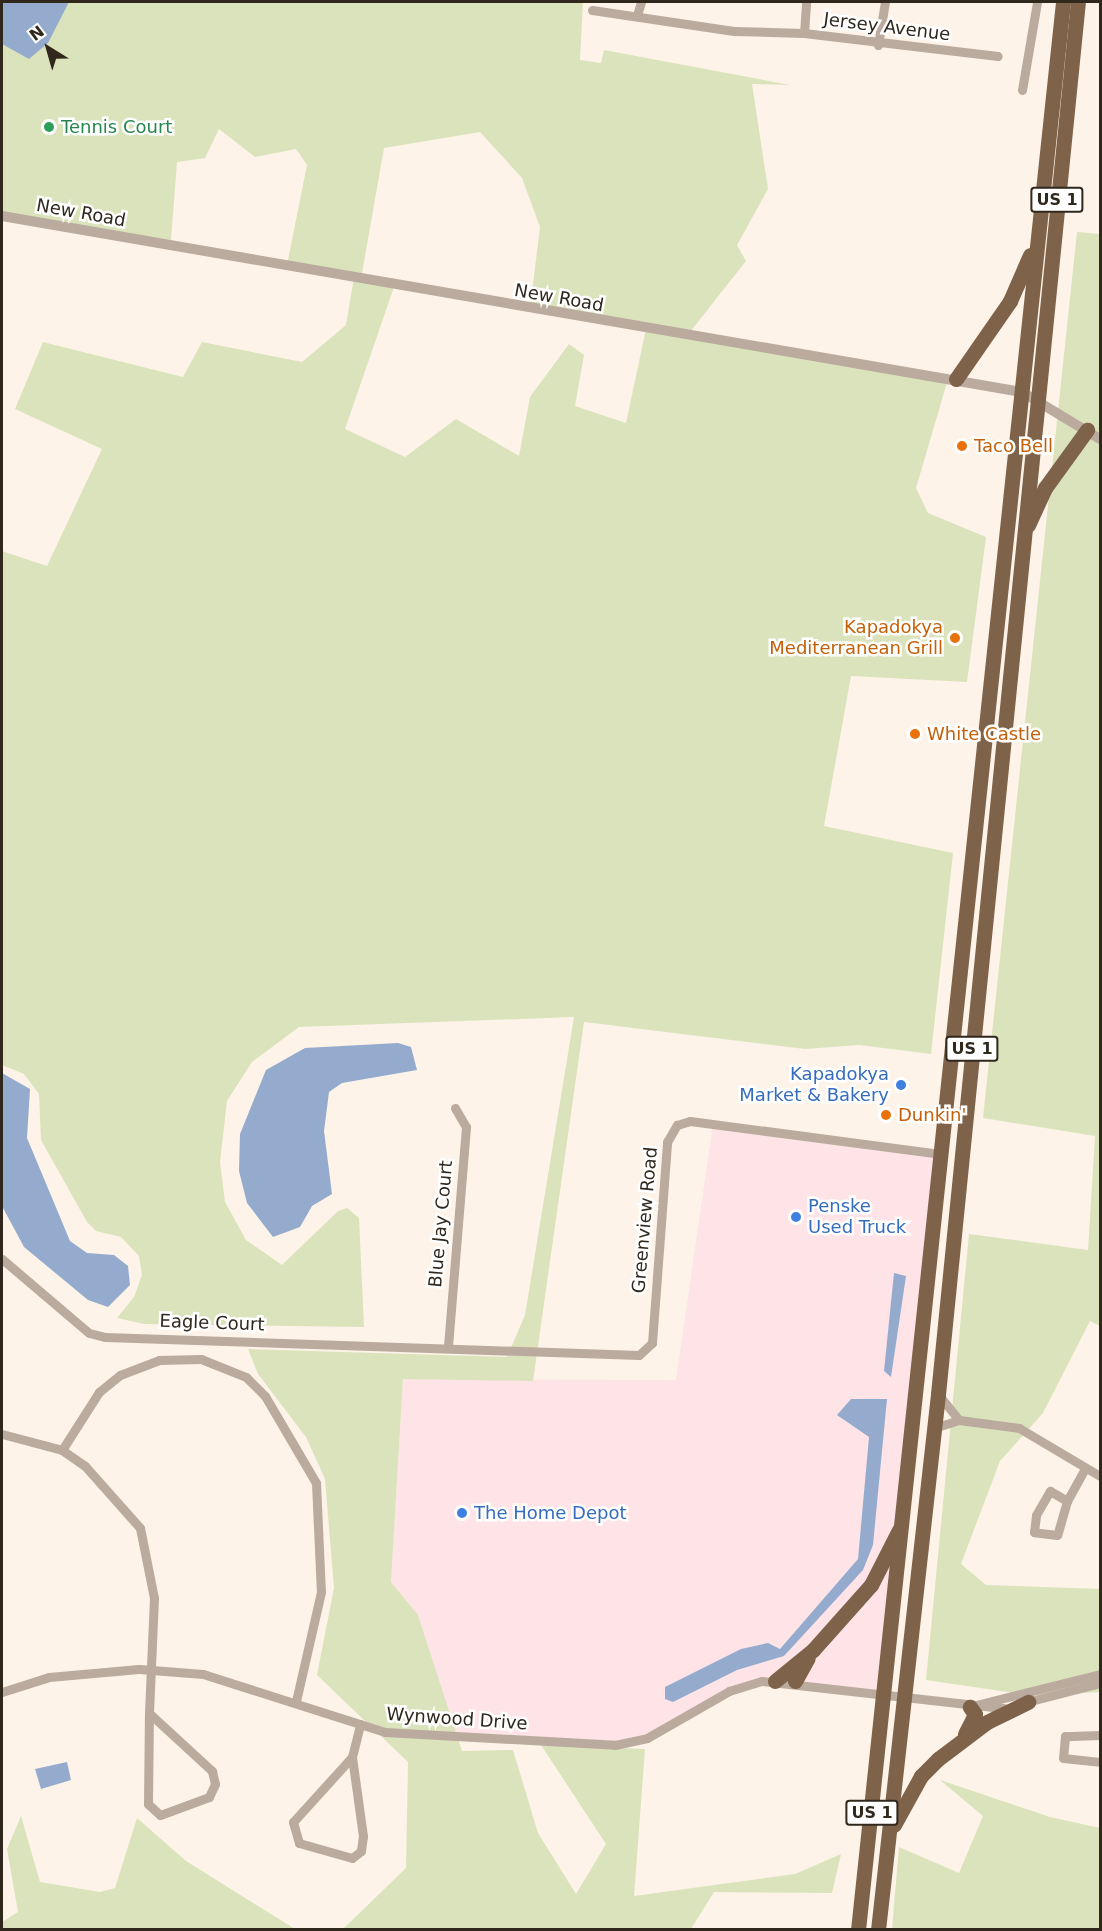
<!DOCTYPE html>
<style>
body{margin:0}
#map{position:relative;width:1102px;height:1931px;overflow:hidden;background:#fdf3e8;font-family:"DejaVu Sans",sans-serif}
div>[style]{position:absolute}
.commercial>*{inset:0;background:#fee3e7}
.green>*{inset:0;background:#dbe3bc}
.water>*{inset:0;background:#94abce}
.minor>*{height:9px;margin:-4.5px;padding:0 4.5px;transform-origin:4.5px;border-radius:4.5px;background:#baab9e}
.tertiary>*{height:10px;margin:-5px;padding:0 5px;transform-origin:5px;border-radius:5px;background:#baab9e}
.trunk>*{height:15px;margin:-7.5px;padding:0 7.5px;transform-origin:7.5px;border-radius:7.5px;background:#7f624a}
.dots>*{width:16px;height:16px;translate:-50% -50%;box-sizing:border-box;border:3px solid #fff;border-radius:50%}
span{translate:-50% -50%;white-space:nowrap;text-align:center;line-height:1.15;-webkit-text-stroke:5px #fff;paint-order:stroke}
.shield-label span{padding:2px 4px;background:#fff;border:2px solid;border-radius:4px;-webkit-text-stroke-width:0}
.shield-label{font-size:16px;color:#30271d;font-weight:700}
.street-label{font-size:18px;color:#30271d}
.leisure-label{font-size:18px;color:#27864d}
.left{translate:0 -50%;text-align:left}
.food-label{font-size:18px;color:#c56008}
.right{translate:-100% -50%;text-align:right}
.shop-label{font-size:18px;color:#366cbe}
.frame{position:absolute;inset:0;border:3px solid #30271d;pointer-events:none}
.north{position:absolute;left:18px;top:18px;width:60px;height:60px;-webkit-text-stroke:4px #fff;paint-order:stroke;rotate:323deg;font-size:16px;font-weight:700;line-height:24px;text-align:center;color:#30271d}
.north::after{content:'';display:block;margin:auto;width:21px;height:27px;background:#30271d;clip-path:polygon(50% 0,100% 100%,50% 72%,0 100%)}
</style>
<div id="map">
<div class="commercial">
<div style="clip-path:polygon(713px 1124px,942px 1154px,886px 1697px,749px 1684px,635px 1742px,457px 1736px,418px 1615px,391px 1582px,403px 1379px,676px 1380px)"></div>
</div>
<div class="green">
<div style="clip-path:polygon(evenodd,2px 2px,583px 2px,580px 60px,601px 63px,604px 50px,790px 85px,752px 84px,768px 189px,737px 245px,746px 261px,686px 337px,948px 379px,916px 488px,928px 513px,986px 537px,967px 682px,851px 676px,824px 826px,953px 853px,931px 1054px,859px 1045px,805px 1049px,584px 1022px,533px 1381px,403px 1379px,391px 1582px,418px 1615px,462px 1751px,513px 1750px,538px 1833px,576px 1894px,606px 1844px,541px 1745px,645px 1749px,634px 1896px,795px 1874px,841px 1854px,832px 1893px,714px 1892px,691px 1929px,343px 1929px,406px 1868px,408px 1762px,317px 1675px,334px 1588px,325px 1479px,306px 1437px,258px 1374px,248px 1349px,507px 1357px,525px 1315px,574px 1017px,299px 1027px,252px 1062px,227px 1101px,220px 1162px,225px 1202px,246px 1240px,282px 1265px,338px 1211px,347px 1208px,359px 1218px,364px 1327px,144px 1324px,117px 1318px,134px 1297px,142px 1275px,139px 1256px,121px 1237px,96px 1231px,87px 1222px,41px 1140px,39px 1094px,24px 1074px,2px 1065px,2px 551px,47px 566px,102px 449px,15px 409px,43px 342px,183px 377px,202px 342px,302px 362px,346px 325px,354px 277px,287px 265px,307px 165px,296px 149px,255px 157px,219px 129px,205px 158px,177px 162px,171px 240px,2px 217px,2px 2px,480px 132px,522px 178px,540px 227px,530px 309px,646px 329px,626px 423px,575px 406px,584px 355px,569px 344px,530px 397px,519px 456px,456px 419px,405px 457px,345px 429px,394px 287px,361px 279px,384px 148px,480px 132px)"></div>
<div style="clip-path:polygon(1077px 232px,1100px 234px,1100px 1326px,1090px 1321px,1043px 1413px,1000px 1461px,961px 1564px,986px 1585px,1100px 1589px,1100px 1692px,1036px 1696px,926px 1680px,969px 1234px,1088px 1250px,1095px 1136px,983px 1118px)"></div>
<div style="clip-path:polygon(940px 1780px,1050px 1817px,1100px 1828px,1100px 1929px,892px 1929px,899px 1847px,959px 1873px,983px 1816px)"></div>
<div style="clip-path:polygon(21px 1816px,40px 1882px,100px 1892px,115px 1888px,137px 1818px,186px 1861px,295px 1929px,2px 1929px,2px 1922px,18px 1912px,7px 1849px)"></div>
</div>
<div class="water">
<div style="clip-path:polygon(2px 2px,69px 2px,48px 43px,29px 59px,2px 44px)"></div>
<div style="clip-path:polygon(398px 1043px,411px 1047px,417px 1070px,342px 1083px,329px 1092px,324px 1131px,332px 1194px,312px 1206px,300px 1227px,273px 1237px,247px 1203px,239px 1171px,240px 1134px,266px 1070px,305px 1048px)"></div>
<div style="clip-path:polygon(2px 1073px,30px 1089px,27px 1138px,70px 1241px,87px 1253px,114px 1255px,128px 1266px,130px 1285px,108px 1307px,88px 1300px,24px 1247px,2px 1206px)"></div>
<div style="clip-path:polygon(894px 1273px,906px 1276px,891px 1377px,884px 1371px)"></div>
<div style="clip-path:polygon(851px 1399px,887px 1399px,873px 1545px,863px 1570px,784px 1656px,737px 1670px,673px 1702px,665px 1699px,665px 1687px,741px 1649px,768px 1643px,780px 1649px,858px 1559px,869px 1437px,837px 1415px)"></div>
<div style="clip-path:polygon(67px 1762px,71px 1780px,41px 1789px,35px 1769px)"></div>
</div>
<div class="minor">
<div style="left:592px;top:10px;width:145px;rotate:8.4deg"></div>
<div style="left:735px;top:31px;width:69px;rotate:1.7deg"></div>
<div style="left:804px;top:33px;width:195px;rotate:6.8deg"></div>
<div style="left:637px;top:15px;width:14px;rotate:-73deg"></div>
<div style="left:804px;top:33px;width:31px;rotate:-86deg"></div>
<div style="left:878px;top:45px;width:44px;rotate:-80.8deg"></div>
<div style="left:1022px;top:90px;width:89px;rotate:-80.3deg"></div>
<div style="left:2px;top:1259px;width:114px;rotate:40.4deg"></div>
<div style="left:89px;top:1333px;width:16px;rotate:14deg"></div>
<div style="left:105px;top:1337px;width:534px;rotate:1.93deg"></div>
<div style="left:639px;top:1355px;width:18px;rotate:-43deg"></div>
<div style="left:652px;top:1343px;width:202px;rotate:-85.7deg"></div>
<div style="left:667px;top:1142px;width:20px;rotate:-60deg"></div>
<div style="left:677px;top:1125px;width:14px;rotate:-17deg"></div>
<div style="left:690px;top:1121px;width:254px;rotate:7.5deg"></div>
<div style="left:448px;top:1346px;width:220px;rotate:-85.3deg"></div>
<div style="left:466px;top:1127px;width:22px;rotate:-120deg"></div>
<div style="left:959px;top:1420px;width:61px;rotate:7.6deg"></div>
<div style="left:1019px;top:1428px;width:94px;rotate:30.7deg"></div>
<div style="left:934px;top:1428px;width:26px;rotate:-18deg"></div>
<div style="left:959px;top:1420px;width:33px;rotate:-129deg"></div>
<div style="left:2px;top:1434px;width:62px;rotate:14.9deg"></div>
<div style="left:62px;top:1450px;width:28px;rotate:35deg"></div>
<div style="left:85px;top:1466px;width:83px;rotate:48.4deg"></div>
<div style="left:140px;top:1528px;width:71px;rotate:78.7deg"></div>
<div style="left:154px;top:1598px;width:115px;rotate:92.5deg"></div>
<div style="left:62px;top:1450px;width:69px;rotate:-57.5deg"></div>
<div style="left:99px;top:1392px;width:27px;rotate:-39deg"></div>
<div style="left:120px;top:1375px;width:42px;rotate:-21deg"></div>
<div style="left:159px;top:1360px;width:42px;rotate:-1.4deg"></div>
<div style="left:201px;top:1359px;width:48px;rotate:21.8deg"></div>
<div style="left:246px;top:1377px;width:27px;rotate:45deg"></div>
<div style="left:265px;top:1396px;width:101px;rotate:59.6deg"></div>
<div style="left:316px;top:1483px;width:109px;rotate:87.4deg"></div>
<div style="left:321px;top:1592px;width:112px;rotate:102.9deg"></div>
<div style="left:1067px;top:1501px;width:35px;rotate:106deg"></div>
<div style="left:1057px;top:1535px;width:23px;rotate:-173deg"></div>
<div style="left:1034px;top:1532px;width:17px;rotate:-83deg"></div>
<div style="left:1036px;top:1515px;width:28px;rotate:-60deg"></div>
<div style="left:1050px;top:1491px;width:20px;rotate:30deg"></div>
<div style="left:1067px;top:1501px;width:35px;rotate:-61deg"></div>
<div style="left:2px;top:1692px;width:49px;rotate:-17.7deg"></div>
<div style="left:49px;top:1677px;width:90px;rotate:-5.1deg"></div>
<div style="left:139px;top:1669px;width:64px;rotate:4.5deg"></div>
<div style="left:203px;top:1674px;width:191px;rotate:17.7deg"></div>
<div style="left:385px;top:1732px;width:230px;rotate:3.2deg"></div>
<div style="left:615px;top:1745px;width:33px;rotate:-12deg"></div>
<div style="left:647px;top:1738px;width:95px;rotate:-29.8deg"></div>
<div style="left:729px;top:1691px;width:34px;rotate:-17deg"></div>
<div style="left:762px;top:1681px;width:244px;rotate:6.4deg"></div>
<div style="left:1023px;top:1703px;width:80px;rotate:-14.6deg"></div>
<div style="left:972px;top:1706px;width:132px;rotate:-14deg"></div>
<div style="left:149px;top:1713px;width:86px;rotate:42.6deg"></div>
<div style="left:212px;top:1771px;width:13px;rotate:77deg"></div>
<div style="left:215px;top:1784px;width:14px;rotate:115deg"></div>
<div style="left:209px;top:1797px;width:52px;rotate:159.8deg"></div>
<div style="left:160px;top:1815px;width:16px;rotate:-137deg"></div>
<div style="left:148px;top:1804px;width:91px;rotate:-89.4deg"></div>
<div style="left:1100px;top:1735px;width:35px;rotate:178deg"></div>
<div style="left:1065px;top:1736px;width:22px;rotate:95deg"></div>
<div style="left:1063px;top:1758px;width:37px;rotate:6deg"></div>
<div style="left:352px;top:1757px;width:80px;rotate:82.1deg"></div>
<div style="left:363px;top:1836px;width:15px;rotate:98deg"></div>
<div style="left:361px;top:1851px;width:11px;rotate:142deg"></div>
<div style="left:352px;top:1858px;width:55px;rotate:-164.2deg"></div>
<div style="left:299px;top:1843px;width:22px;rotate:-106deg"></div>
<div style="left:293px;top:1822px;width:88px;rotate:-47.8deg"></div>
<div style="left:352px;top:1757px;width:34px;rotate:-76deg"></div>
</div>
<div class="tertiary">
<div style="left:2px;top:216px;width:1035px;rotate:9.79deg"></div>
<div style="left:1022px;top:392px;width:91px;rotate:31.1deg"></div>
</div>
<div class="trunk">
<div style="left:956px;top:379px;width:95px;rotate:-55.3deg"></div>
<div style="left:1010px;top:301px;width:50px;rotate:-66.5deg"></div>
<div style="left:1028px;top:525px;width:41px;rotate:-65.3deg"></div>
<div style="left:1045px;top:488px;width:72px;rotate:-54.1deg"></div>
<div style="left:775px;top:1681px;width:49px;rotate:-39.2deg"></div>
<div style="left:813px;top:1650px;width:87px;rotate:-48.3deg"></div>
<div style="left:871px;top:1585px;width:62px;rotate:-63deg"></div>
<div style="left:795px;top:1681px;width:26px;rotate:-61deg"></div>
<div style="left:965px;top:1734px;width:22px;rotate:-63deg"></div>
<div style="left:975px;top:1714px;width:9px;rotate:-126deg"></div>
<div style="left:894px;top:1825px;width:56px;rotate:-61.1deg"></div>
<div style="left:921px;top:1776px;width:24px;rotate:-45deg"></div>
<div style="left:938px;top:1759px;width:61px;rotate:-37.1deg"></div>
<div style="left:987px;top:1722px;width:46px;rotate:-26deg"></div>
<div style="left:858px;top:1930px;width:1939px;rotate:-83.93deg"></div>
<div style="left:878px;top:1930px;width:539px;rotate:-83.61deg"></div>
<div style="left:938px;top:1394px;width:1399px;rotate:-84.26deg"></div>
</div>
<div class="dots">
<div style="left:49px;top:127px;background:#2e9e5b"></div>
<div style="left:962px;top:446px;background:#e8710a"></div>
<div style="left:955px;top:638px;background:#e8710a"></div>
<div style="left:915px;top:734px;background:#e8710a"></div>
<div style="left:901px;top:1085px;background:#3f7fe0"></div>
<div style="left:886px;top:1115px;background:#e8710a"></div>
<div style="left:796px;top:1217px;background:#3f7fe0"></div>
<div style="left:462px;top:1513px;background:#3f7fe0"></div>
</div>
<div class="shield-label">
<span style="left:1057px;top:200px">US 1</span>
<span style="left:972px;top:1049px">US 1</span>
<span style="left:872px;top:1813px">US 1</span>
</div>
<div class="street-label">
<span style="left:887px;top:27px;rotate:7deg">Jersey Avenue</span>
<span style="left:81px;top:213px;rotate:10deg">New Road</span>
<span style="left:559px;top:298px;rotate:10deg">New Road</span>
<span style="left:645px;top:1220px;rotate:-85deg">Greenview Road</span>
<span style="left:441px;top:1224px;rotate:-85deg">Blue Jay Court</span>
<span style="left:212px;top:1323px;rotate:2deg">Eagle Court</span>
<span style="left:457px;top:1719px;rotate:4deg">Wynwood Drive</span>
</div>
<div class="leisure-label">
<span class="left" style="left:61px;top:127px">Tennis Court</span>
</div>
<div class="food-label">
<span class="left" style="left:974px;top:446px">Taco Bell</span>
<span class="right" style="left:943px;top:638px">Kapadokya<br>Mediterranean Grill</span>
<span class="left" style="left:927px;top:734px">White Castle</span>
<span class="left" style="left:898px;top:1115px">Dunkin'</span>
</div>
<div class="shop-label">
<span class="right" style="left:889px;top:1085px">Kapadokya<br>Market &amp; Bakery</span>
<span class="left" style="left:808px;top:1217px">Penske<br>Used Truck</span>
<span class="left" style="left:474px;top:1513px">The Home Depot</span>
</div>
<div class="frame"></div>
<div class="north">N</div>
</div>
